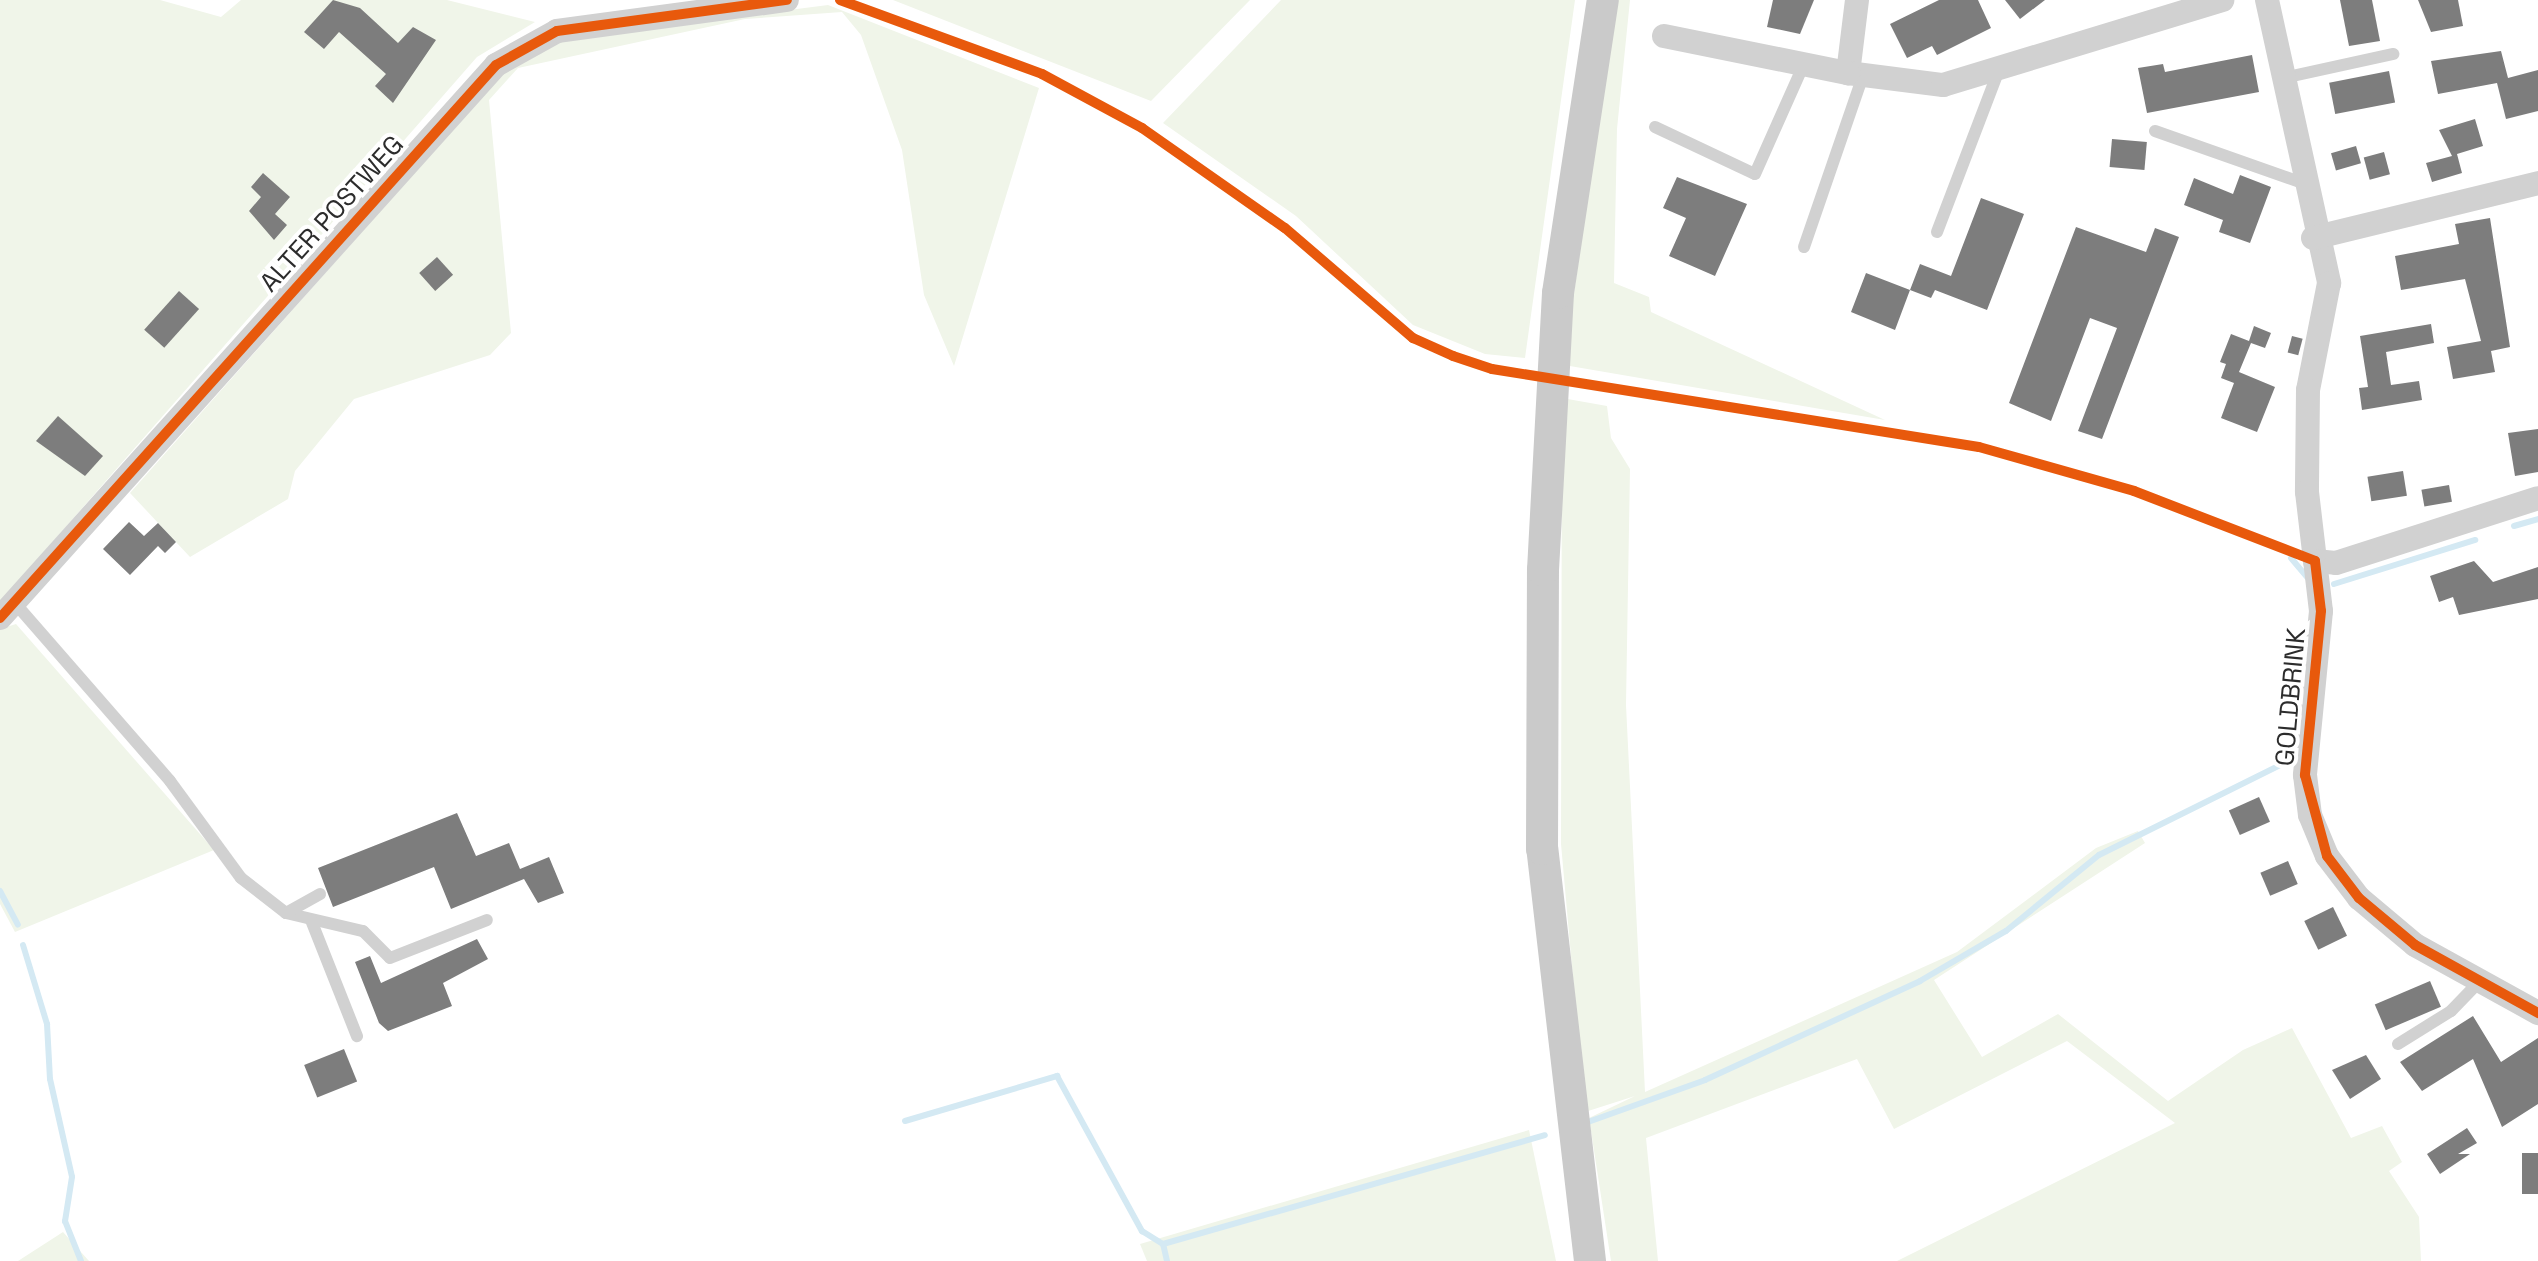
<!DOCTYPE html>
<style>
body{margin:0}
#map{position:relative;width:2538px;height:1261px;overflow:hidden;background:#fff;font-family:"Space Grotesk",sans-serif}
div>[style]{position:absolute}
.green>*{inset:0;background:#f0f5e9}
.stream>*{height:6px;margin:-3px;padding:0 3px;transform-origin:3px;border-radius:3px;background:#d4e9f3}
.building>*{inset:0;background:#7d7d7d;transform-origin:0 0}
.lane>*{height:12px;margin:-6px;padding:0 6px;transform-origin:6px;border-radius:6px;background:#d1d1d1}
.street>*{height:24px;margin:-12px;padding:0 12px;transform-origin:12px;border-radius:12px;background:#d1d1d1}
.secondary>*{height:32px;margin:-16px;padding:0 16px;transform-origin:16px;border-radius:16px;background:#cacaca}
.cycleway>*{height:10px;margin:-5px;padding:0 5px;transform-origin:5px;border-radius:5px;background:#e8590c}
span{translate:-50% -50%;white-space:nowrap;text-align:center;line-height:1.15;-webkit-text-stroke:8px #fff;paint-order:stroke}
.street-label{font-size:26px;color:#2c2c2c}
</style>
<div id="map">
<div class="green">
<div style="clip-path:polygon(0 0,160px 0,221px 17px,241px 0,447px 0,535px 22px,477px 57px,0 602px)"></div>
<div style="clip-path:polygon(893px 0,1250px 0,1151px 101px)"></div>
<div style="clip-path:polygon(1281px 0,1575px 0,1525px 358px,1485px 354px,1413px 325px,1296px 216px,1163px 123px)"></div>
<div style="clip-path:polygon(1615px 0,1630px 0,1617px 129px,1614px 283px,1649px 297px,1651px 312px,1885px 420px,1564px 365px)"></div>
<div style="clip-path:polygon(828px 5px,1039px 88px,954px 366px,924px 295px,902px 150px,861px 35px,842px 12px,745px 19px,518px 68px,489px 100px,511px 333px,490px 355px,354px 399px,295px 471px,288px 499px,190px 557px,130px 493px,508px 67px,556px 40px)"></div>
<div style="clip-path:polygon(1562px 398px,1607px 406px,1611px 438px,1630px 469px,1626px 705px,1645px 1092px,1957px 952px,2096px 848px,2138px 831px,2145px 843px,1934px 980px,1982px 1057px,2058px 1014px,2168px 1101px,2243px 1050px,2292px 1028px,2351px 1138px,2382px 1126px,2402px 1162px,2389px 1171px,2419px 1217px,2421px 1261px,1897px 1261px,2175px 1123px,2067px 1041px,1894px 1129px,1857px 1059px,1646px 1138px,1658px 1261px,1611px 1261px,1589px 1118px,1635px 1096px,1585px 1112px,1561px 844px)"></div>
<div style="clip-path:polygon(16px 624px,214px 850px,15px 932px,0 904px,0 629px)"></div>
<div style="clip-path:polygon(1529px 1130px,1556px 1261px,1147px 1261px,1140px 1244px)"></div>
<div style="clip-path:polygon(63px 1232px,89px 1261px,18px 1261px)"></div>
</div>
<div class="stream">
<div style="left:2514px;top:526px;width:25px;rotate:-16deg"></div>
<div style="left:2291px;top:558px;width:26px;rotate:50deg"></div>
<div style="left:2334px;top:584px;width:148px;rotate:-17.3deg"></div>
<div style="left:0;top:891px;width:38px;rotate:62deg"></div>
<div style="left:23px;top:945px;width:83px;rotate:73.1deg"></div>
<div style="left:47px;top:1024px;width:55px;rotate:86.9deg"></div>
<div style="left:50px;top:1079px;width:100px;rotate:77.3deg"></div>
<div style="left:72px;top:1177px;width:45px;rotate:99deg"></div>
<div style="left:65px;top:1221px;width:43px;rotate:68.2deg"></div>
<div style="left:905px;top:1121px;width:159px;rotate:-16.5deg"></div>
<div style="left:1057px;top:1076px;width:177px;rotate:61.3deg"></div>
<div style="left:1142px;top:1231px;width:25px;rotate:32deg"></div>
<div style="left:1588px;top:1122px;width:124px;rotate:-19.7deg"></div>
<div style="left:1705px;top:1080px;width:237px;rotate:-24.7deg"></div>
<div style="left:1920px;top:981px;width:99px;rotate:-30.2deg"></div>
<div style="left:2006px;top:931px;width:120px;rotate:-39.3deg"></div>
<div style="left:2099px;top:855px;width:222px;rotate:-26.4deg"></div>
<div style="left:1167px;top:1261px;width:17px;rotate:-103deg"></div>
<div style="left:1163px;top:1244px;width:397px;rotate:-15.9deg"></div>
</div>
<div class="building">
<div style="clip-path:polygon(333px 0,360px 8px,398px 43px,413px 27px,436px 40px,393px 103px,375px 86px,386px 74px,339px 32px,324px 49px,304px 32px)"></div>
<div style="clip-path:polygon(1773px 0,1814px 0,1800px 34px,1767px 27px)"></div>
<div style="clip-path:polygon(1939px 0,1978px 0,1991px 28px,1937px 55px,1932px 46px,1907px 58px,1890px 24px)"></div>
<div style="clip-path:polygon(2005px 0,2045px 0,2020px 19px)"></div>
<div style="clip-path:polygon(2340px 0,2372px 0,2380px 41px,2349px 46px)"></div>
<div style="clip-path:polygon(2418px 0,2458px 0,2463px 26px,2431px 32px)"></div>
<div style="clip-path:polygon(2501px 51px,2508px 78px,2538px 70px,2538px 111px,2506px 119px,2497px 83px,2438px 94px,2431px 61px)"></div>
<div style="clip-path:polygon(2252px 55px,2259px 92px,2147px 113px,2138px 68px,2163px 64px,2165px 72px)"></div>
<div style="left:2389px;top:71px;width:32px;height:61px;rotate:79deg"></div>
<div style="clip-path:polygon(2475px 119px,2483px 146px,2457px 154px,2462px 173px,2432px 182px,2426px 163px,2452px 156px,2439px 130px)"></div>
<div style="left:2112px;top:139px;width:35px;height:28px;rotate:5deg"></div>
<div style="left:2356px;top:146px;width:18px;height:26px;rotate:74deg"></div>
<div style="left:2384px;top:152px;width:23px;height:21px;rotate:75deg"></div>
<div style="clip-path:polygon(263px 173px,290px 197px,275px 214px,287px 225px,274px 240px,249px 211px,261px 197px,251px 187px)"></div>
<div style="clip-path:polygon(2240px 175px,2271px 187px,2250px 243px,2219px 232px,2223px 220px,2184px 205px,2194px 178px,2233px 194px)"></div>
<div style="clip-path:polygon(1677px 177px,1747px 204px,1715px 276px,1669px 256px,1686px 218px,1663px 208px)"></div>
<div style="clip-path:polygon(1981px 198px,2024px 214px,1987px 310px,1935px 290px,1931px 298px,1910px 290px,1895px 330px,1851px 312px,1866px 273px,1910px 290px,1920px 264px,1951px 276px)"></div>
<div style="clip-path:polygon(2490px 218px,2510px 347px,2491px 351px,2495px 372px,2453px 379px,2447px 347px,2481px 341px,2465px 279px,2401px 290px,2395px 256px,2459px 244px,2455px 224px)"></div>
<div style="clip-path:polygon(2076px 227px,2146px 252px,2155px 228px,2179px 237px,2102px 439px,2078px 431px,2117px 328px,2090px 318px,2051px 421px,2009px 403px)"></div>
<div style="left:437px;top:257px;width:24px;height:24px;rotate:48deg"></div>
<div style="left:179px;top:291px;width:27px;height:52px;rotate:42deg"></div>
<div style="clip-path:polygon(2431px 324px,2434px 343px,2386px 352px,2391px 385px,2419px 381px,2422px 400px,2362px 410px,2359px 388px,2368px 387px,2360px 336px)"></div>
<div style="clip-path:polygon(2254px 326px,2271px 333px,2265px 348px,2251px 343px,2239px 372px,2275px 387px,2257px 432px,2221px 418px,2234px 383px,2221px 378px,2226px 364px,2220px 362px,2231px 334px,2249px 341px)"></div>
<div style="left:2292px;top:336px;width:11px;height:17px;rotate:15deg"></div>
<div style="clip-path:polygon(58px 416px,103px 456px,85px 476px,36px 441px)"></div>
<div style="clip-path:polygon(2538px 429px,2538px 472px,2515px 476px,2508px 433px)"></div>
<div style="left:2403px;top:471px;width:25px;height:36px;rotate:81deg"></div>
<div style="left:2449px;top:485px;width:17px;height:28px;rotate:80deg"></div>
<div style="clip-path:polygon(129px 522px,144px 536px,158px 523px,176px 542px,165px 553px,158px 546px,130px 575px,103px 549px)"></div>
<div style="clip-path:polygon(2474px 561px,2493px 582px,2538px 567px,2538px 599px,2459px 615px,2453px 597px,2439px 602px,2430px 576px)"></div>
<div style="left:2259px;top:797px;width:27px;height:33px;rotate:66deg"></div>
<div style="clip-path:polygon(457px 813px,476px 856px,509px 843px,520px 869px,549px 857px,564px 893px,538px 903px,524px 879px,451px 909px,434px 867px,333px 907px,318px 868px)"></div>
<div style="left:2288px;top:861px;width:25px;height:30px;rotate:67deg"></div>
<div style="left:2333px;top:907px;width:32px;height:32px;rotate:64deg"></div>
<div style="clip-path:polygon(477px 939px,488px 959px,443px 983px,452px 1006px,388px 1031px,379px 1023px,355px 962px,370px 956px,381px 983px)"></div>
<div style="left:2430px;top:981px;width:28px;height:60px;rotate:67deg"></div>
<div style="clip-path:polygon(2473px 1016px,2501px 1062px,2538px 1038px,2538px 1104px,2502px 1127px,2473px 1059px,2422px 1091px,2400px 1062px)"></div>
<div style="left:344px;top:1049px;width:35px;height:43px;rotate:68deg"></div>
<div style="clip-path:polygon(2366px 1055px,2381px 1079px,2350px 1099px,2332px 1070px)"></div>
<div style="clip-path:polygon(2467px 1128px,2477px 1143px,2458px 1154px,2470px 1154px,2440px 1174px,2427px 1154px)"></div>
<div style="left:2522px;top:1153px;width:16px;height:41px"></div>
</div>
<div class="lane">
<div style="left:2283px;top:78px;width:113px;rotate:-12.3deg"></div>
<div style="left:1655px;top:127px;width:110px;rotate:25.2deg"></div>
<div style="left:1755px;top:174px;width:120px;rotate:-66deg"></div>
<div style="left:2155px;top:131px;width:157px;rotate:19.4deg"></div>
<div style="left:1937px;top:232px;width:171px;rotate:-69.1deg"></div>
<div style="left:1804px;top:247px;width:181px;rotate:-71deg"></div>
<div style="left:14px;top:602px;width:237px;rotate:48.9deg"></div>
<div style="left:170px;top:781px;width:120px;rotate:53.8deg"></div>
<div style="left:241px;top:878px;width:57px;rotate:37.9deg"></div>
<div style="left:286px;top:913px;width:79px;rotate:13.2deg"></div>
<div style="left:363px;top:931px;width:38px;rotate:45deg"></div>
<div style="left:390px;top:958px;width:104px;rotate:-21.4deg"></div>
<div style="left:286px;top:913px;width:39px;rotate:-29deg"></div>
<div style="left:311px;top:920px;width:125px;rotate:68.4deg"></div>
<div style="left:2398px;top:1044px;width:62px;rotate:-31.9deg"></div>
<div style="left:2451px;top:1011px;width:42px;rotate:-46deg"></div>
</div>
<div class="street">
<div style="left:1857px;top:0;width:74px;rotate:97deg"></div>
<div style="left:1848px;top:73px;width:96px;rotate:7.2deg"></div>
<div style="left:1943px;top:85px;width:292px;rotate:-16.9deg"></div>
<div style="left:2267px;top:0;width:290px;rotate:77.6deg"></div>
<div style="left:2329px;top:283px;width:109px;rotate:101.1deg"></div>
<div style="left:2308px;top:390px;width:102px;rotate:90.6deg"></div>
<div style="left:2307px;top:492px;width:120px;rotate:83.3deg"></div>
<div style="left:2321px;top:611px;width:165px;rotate:95.6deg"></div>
<div style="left:2305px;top:775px;width:40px;rotate:82.9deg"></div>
<div style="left:2310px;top:815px;width:44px;rotate:67.5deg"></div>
<div style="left:2327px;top:856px;width:53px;rotate:52.7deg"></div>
<div style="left:2359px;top:898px;width:73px;rotate:40deg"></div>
<div style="left:2415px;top:945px;width:141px;rotate:28.9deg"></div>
<div style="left:1664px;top:36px;width:188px;rotate:11.4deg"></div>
<div style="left:2313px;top:238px;width:232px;rotate:-13.7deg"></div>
<div style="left:2315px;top:561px;width:21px;rotate:5deg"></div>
<div style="left:2336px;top:563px;width:212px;rotate:-17.8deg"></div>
<div style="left:0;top:618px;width:743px;rotate:-48.11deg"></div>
<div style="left:496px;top:65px;width:70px;rotate:-29.1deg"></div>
<div style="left:557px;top:31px;width:232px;rotate:-7.7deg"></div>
</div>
<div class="secondary">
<div style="left:1590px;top:1261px;width:415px;rotate:-96.6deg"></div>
<div style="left:1542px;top:849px;width:279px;rotate:-89.8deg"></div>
<div style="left:1543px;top:570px;width:277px;rotate:-86.9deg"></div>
<div style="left:1558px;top:293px;width:296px;rotate:-81.3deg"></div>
</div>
<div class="cycleway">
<div style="left:840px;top:0;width:215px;rotate:20.1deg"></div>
<div style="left:1042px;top:74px;width:114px;rotate:28.4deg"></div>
<div style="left:1142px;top:128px;width:174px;rotate:35deg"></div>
<div style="left:1285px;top:228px;width:169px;rotate:40.7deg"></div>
<div style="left:1413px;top:338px;width:44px;rotate:24.2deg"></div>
<div style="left:1453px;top:356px;width:41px;rotate:18.4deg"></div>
<div style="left:1492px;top:369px;width:493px;rotate:9.1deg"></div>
<div style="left:1979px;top:447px;width:161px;rotate:15.8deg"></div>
<div style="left:2134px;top:491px;width:194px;rotate:21.1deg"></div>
<div style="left:2315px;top:561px;width:50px;rotate:83.2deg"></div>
<div style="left:2321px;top:611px;width:165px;rotate:95.6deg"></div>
<div style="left:2305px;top:775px;width:84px;rotate:74.8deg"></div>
<div style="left:2327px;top:856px;width:53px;rotate:52.7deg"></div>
<div style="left:2359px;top:898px;width:73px;rotate:40deg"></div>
<div style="left:2415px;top:945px;width:141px;rotate:28.9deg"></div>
<div style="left:0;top:618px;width:743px;rotate:-48.11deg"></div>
<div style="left:496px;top:65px;width:70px;rotate:-29.1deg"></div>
<div style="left:557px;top:31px;width:232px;rotate:-7.7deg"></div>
</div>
<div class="street-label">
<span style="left:332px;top:214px;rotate:-48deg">ALTER POSTWEG</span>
<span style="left:2291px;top:697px;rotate:-85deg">GOLDBRINK</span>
</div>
</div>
